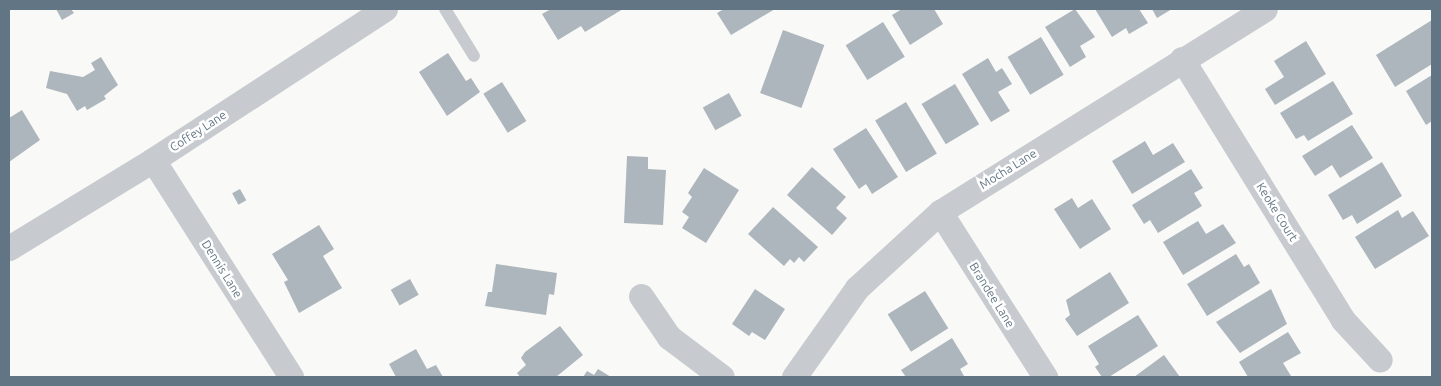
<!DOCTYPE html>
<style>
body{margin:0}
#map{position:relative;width:1441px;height:386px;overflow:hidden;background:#f9f9f7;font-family:Ubuntu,sans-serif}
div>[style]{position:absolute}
.building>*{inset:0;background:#adb6bc;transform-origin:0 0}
.service>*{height:12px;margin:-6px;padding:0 6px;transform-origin:6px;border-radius:6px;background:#c7cbcf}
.minor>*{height:25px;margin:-12.5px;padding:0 12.5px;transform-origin:12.5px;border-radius:12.5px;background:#c7cbcf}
span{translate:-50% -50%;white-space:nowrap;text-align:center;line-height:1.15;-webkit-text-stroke:5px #fff;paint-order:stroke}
.street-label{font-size:12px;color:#627584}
.frame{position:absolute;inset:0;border:10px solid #627584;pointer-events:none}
</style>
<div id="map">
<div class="building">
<div style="clip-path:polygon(56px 9px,71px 9px,74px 13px,62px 20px)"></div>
<div style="clip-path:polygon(551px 9px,623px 9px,585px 32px,581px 26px,558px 40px,542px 14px)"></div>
<div style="clip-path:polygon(724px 9px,775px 9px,731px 35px,717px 13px)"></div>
<div style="clip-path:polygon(902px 9px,934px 9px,943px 24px,910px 45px,892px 15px)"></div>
<div style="clip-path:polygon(1075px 9px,1095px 37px,1080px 46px,1086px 57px,1070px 67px,1045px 27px)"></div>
<div style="clip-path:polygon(1095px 9px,1139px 9px,1148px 23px,1129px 34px,1126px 28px,1112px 37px)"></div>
<div style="clip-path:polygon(1152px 9px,1172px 9px,1157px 18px)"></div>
<div style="clip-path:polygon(1432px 20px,1432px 64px,1395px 87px,1376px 55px)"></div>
<div style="left:883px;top:22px;width:41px;height:44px;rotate:58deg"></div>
<div style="left:783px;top:30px;width:44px;height:67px;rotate:20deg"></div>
<div style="left:1041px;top:37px;width:44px;height:39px;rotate:59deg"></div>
<div style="clip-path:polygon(1306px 41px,1326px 74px,1275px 105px,1265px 89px,1284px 77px,1274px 61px)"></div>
<div style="clip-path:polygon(448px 53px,466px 81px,471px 78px,480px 92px,447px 116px,419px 72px)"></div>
<div style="clip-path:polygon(101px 57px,118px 85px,104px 96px,106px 99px,87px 110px,85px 106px,77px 111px,67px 94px,46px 88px,50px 71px,83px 77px,95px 70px,91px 63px)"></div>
<div style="clip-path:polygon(988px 58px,996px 72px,1002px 68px,1012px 84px,998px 92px,1010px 111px,991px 122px,962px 74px)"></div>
<div style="clip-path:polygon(1432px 75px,1432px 121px,1426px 125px,1406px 91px)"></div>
<div style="clip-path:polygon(1333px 81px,1353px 114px,1308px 141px,1304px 135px,1296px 139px,1280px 113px)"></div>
<div style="left:502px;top:82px;width:46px;height:22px;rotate:58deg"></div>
<div style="left:955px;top:84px;width:47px;height:39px;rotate:59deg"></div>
<div style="left:729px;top:93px;width:26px;height:30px;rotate:61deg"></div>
<div style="left:906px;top:102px;width:60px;height:36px;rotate:59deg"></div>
<div style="clip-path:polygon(22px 110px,40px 140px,9px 162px,9px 118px)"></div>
<div style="clip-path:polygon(1352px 125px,1373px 158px,1340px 178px,1332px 165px,1315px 176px,1302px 156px)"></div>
<div style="clip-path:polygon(866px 128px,898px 177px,872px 194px,866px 184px,859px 189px,833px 149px)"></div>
<div style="clip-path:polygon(1145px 141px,1153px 155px,1173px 143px,1185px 162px,1132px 194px,1112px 161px)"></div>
<div style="clip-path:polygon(627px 156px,648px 157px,648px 169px,666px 170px,663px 225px,624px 223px)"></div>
<div style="clip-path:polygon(1382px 162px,1402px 196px,1357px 224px,1352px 215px,1343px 220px,1328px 195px)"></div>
<div style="clip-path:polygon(812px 167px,846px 197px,836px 208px,847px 218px,832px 235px,787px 195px)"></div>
<div style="clip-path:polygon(704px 168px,739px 190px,706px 243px,682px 228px,689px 217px,682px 212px,692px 197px,688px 193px)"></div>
<div style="clip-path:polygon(1191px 169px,1203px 188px,1194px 193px,1202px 206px,1158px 233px,1150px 220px,1144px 224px,1132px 205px)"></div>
<div style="left:240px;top:189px;width:13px;height:9px;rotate:61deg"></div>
<div style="clip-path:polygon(1072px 198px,1078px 208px,1092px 199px,1111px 229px,1080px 249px,1054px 209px)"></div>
<div style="clip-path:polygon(773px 207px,818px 247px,804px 262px,799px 257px,794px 263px,790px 259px,784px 266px,748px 234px)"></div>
<div style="clip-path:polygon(1398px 210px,1402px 218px,1413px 211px,1429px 236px,1375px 269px,1355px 237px)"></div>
<div style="clip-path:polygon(1198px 221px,1206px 234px,1223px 224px,1236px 243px,1183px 275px,1163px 242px)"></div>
<div style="clip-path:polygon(319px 225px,334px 249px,323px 256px,342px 288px,299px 313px,284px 282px,288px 280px,272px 254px)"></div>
<div style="clip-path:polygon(1236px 254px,1244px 267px,1249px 264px,1260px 283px,1207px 316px,1187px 284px)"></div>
<div style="clip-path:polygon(496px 264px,557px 273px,554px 295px,549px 294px,546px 315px,485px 306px,488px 292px,492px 292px)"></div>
<div style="clip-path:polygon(1110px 272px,1129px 303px,1077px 336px,1065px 319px,1070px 315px,1066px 300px)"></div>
<div style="left:410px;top:279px;width:18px;height:22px;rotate:61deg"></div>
<div style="clip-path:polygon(755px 289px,785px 309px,765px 340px,752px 332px,749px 336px,732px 324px)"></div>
<div style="clip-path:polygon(1271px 289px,1287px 324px,1240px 353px,1216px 322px)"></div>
<div style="left:925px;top:291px;width:44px;height:44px;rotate:58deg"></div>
<div style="clip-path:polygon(1138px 315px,1158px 346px,1109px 377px,1102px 377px,1095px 367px,1099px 364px,1088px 346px)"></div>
<div style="clip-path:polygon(560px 326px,583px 355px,556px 377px,520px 377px,517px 373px,526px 365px,521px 358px,525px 352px)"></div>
<div style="clip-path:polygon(1288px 332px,1301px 353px,1283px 363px,1291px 376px,1248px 377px,1239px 362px)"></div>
<div style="clip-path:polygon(952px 338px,968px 364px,960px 369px,964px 376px,906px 377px,901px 370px)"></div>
<div style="clip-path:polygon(416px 349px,427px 369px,436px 365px,443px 377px,396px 377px,389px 364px)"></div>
<div style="clip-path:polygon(1164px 355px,1180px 377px,1134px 377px)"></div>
<div style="clip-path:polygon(598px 369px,611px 377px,583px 377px,587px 371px,594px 375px)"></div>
</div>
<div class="service">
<div style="left:445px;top:9px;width:55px;rotate:58.3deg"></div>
</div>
<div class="minor">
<div style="left:1182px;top:59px;width:307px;rotate:58.3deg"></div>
<div style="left:1343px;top:320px;width:54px;rotate:47.2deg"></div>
<div style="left:153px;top:160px;width:257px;rotate:57.5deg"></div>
<div style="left:940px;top:212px;width:196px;rotate:57.5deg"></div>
<div style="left:9px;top:248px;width:169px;rotate:-31.4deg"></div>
<div style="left:153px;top:160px;width:277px;rotate:-33.1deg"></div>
<div style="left:641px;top:296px;width:50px;rotate:55.7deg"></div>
<div style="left:669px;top:337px;width:66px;rotate:37deg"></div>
<div style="left:794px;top:377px;width:109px;rotate:-54.7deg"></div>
<div style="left:857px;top:288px;width:113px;rotate:-42.5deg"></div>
<div style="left:940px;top:212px;width:383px;rotate:-32deg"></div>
</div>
<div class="street-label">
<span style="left:198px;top:131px;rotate:-33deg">Coffey Lane</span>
<span style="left:1008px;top:169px;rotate:-32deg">Mocha Lane</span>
<span style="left:1277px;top:212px;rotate:58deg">Keoke Court</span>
<span style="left:222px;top:269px;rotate:58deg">Dennis Lane</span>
<span style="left:992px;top:295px;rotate:58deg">Brandee Lane</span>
</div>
<div class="frame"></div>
</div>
